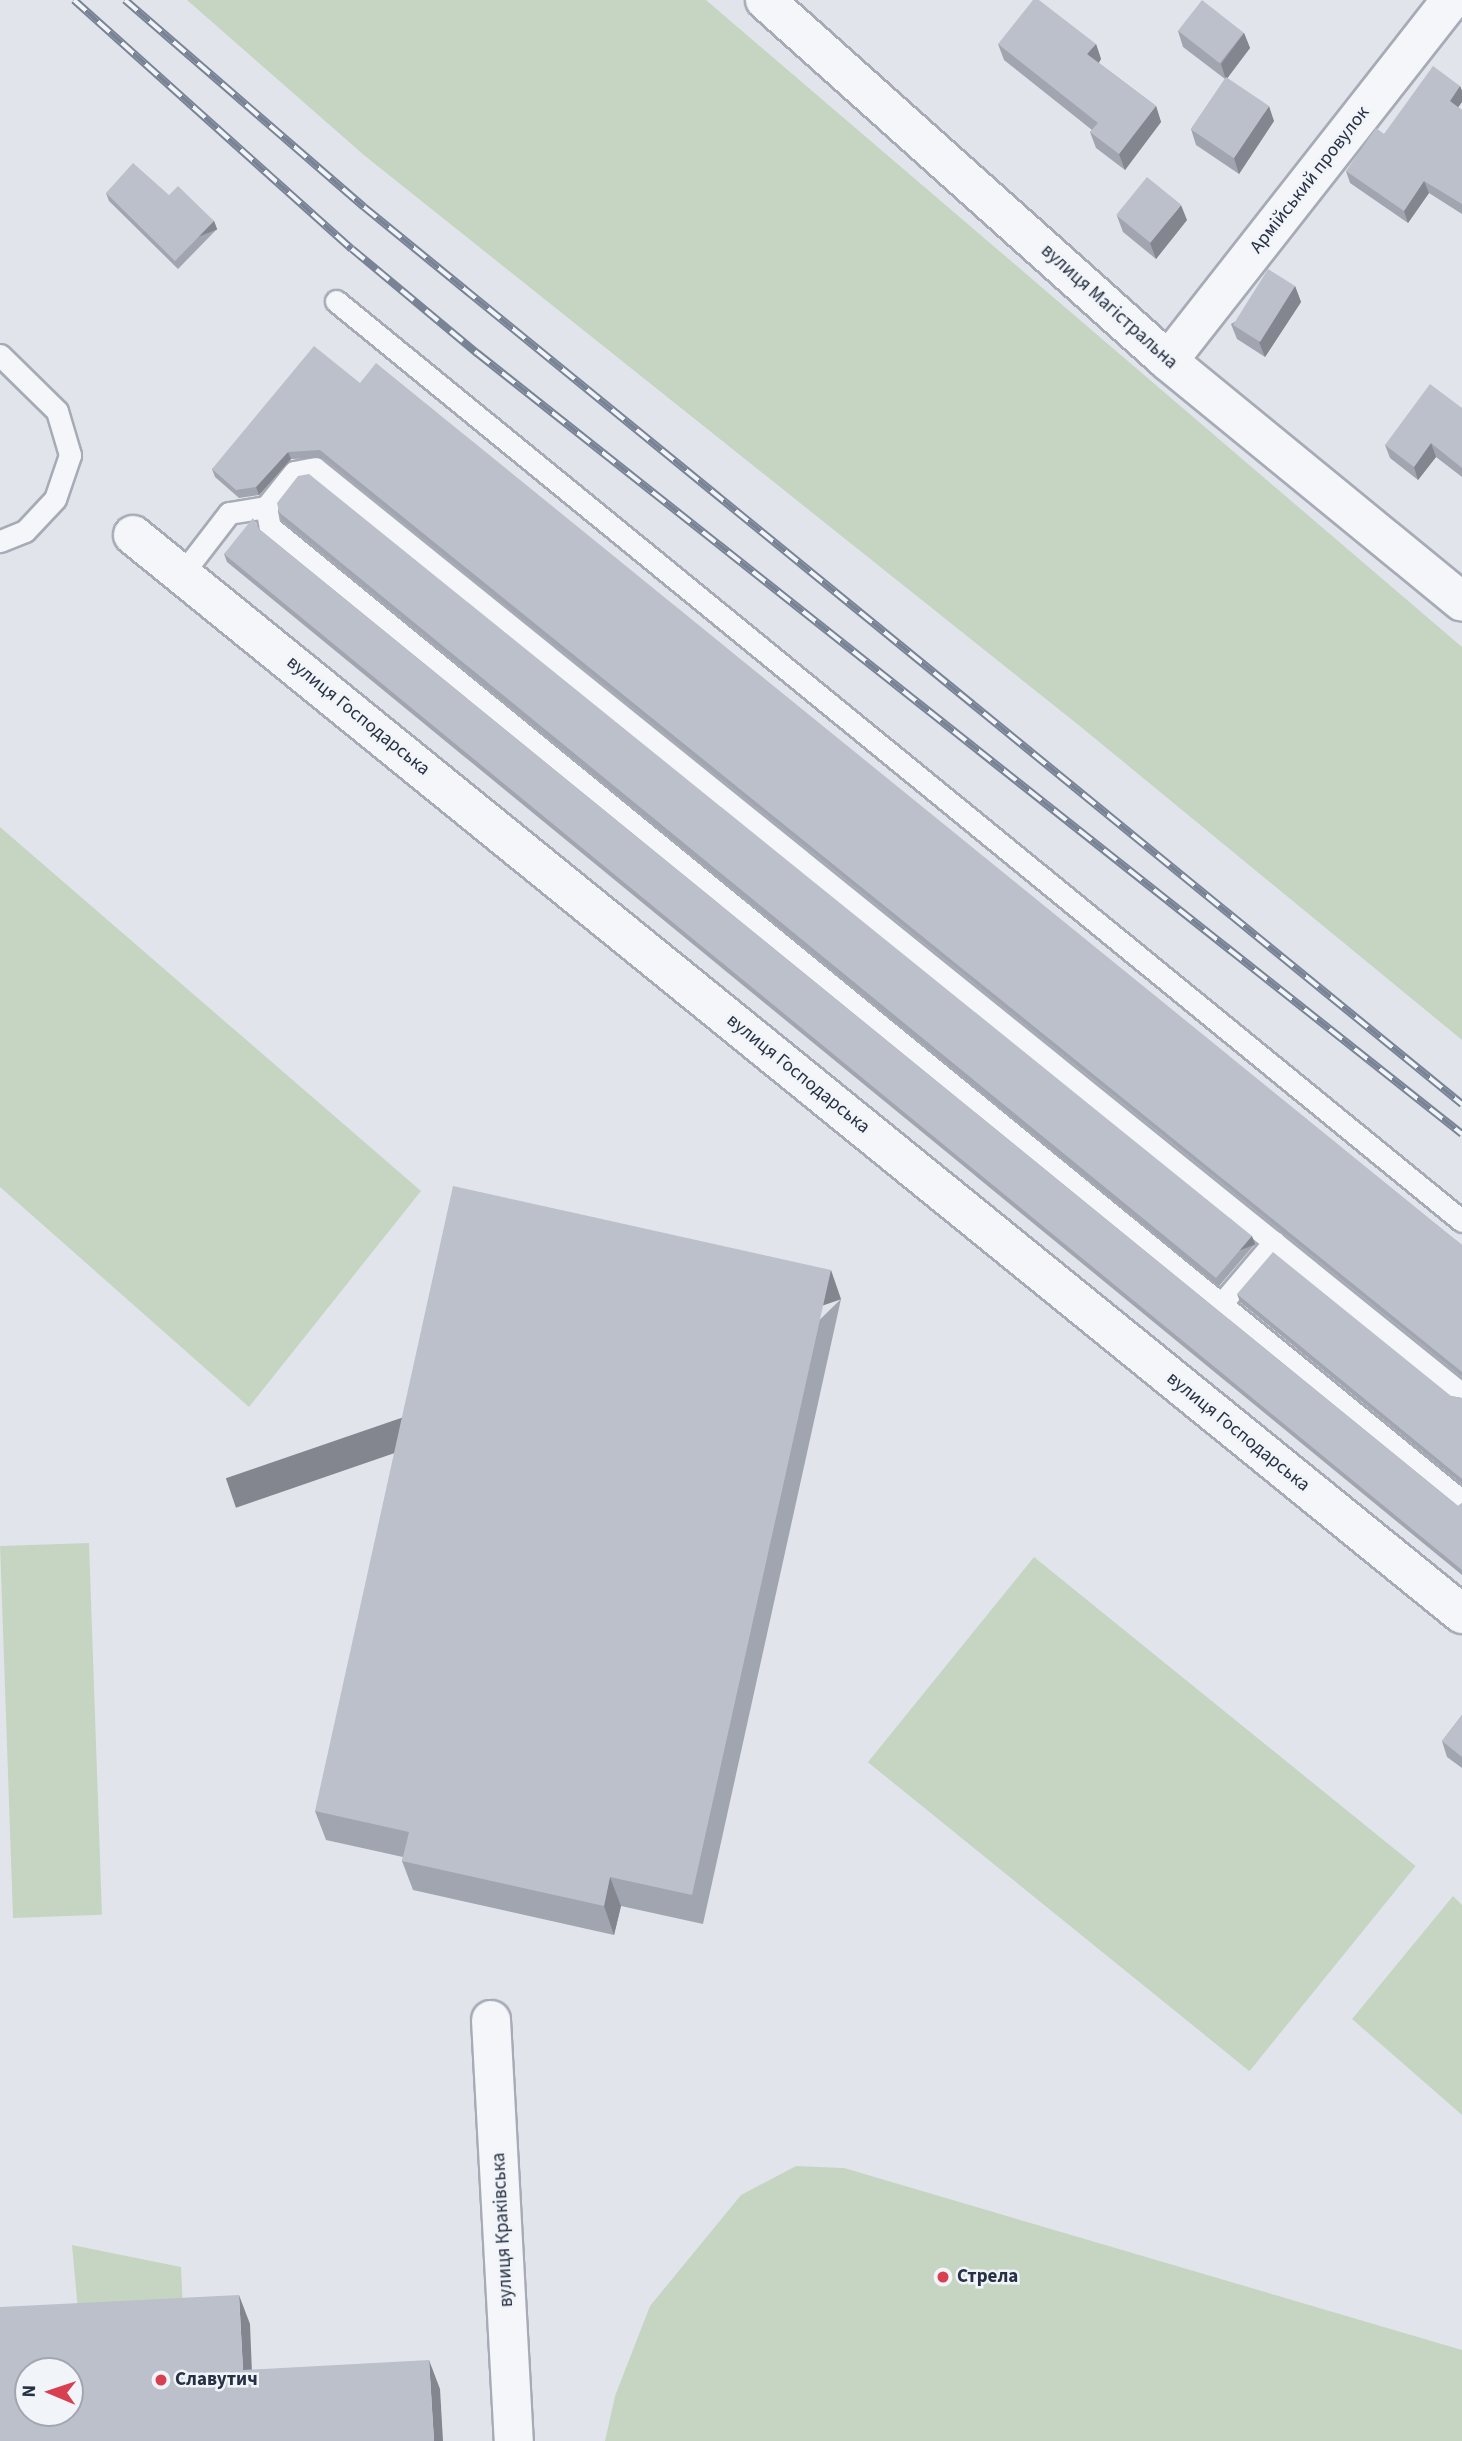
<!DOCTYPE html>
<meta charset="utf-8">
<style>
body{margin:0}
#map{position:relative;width:1462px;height:2441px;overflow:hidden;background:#e1e5eb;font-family:"Source Sans 3",sans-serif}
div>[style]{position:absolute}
.green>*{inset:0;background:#c6d5c2;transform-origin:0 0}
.roads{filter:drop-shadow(2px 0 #a6abb6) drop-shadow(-2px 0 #a6abb6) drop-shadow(0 2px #a6abb6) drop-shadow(0 -2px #a6abb6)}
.service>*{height:21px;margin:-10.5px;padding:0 10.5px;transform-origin:10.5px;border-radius:10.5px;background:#f4f6f9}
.minor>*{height:38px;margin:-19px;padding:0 19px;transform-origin:19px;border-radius:19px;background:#f4f6f9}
.rail>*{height:8px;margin-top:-4px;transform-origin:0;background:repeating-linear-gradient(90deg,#f1f4f8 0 16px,#798396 0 32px);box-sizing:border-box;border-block:2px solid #798396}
.wall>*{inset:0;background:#a1a5af}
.shaded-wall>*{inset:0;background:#83868e;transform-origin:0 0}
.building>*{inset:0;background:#bbc0cb;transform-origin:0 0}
.dots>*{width:19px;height:19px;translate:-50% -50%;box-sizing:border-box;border:4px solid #f1f4f8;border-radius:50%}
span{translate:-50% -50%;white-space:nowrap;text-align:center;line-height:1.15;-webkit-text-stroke:5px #f1f4f8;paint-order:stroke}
.street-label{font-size:19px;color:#283144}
.poi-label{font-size:19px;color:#283144;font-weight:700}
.left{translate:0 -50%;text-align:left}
.north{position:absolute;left:14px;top:2357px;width:70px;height:70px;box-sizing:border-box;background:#f1f4f8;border:2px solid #a1a6b0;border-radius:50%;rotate:272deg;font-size:19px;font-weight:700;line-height:28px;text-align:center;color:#283144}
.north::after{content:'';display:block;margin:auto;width:24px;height:32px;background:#d83f50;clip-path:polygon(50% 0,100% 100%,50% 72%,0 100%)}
</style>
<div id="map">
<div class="green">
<div style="clip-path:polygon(187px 0,706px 0,1462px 647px,1462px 1040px,1081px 727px,365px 156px)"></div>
<div style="clip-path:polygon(0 827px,421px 1191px,249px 1407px,0 1187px)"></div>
<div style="left:89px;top:1543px;width:372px;height:89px;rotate:88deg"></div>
<div style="left:1034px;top:1557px;width:491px;height:264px;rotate:39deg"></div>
<div style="clip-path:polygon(1453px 1896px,1462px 1905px,1462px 2115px,1352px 2019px)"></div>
<div style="clip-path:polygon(796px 2166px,844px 2168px,1462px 2350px,1462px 2441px,605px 2441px,615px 2396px,650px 2306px,741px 2195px)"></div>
<div style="clip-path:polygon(72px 2245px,181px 2267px,184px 2332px,80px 2333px)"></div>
</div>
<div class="roads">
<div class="service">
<div style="left:336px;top:301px;width:1454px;rotate:39.25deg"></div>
<div style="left:0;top:355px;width:80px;rotate:44.5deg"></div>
<div style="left:57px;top:411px;width:46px;rotate:73.5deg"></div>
<div style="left:70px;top:455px;width:46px;rotate:108.8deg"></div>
<div style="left:55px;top:499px;width:44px;rotate:133.2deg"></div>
<div style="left:25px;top:531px;width:27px;rotate:158deg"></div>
<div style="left:182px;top:574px;width:77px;rotate:-52.4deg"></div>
<div style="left:229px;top:513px;width:37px;rotate:-9deg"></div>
<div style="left:1221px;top:1304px;width:82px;rotate:-49.5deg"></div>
<div style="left:1462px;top:1394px;width:1474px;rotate:-141.09deg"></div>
<div style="left:315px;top:468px;width:21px;rotate:169deg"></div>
<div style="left:294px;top:472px;width:45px;rotate:128.7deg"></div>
<div style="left:266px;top:507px;width:20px;rotate:79deg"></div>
<div style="left:270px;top:527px;width:1539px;rotate:39.25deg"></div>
</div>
<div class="minor">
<div style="left:765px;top:0;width:541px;rotate:41.85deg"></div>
<div style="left:1168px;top:361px;width:380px;rotate:39.3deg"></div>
<div style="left:1168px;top:361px;width:459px;rotate:-51.9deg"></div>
<div style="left:133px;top:535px;width:1712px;rotate:39.07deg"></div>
<div style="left:491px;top:2020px;width:422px;rotate:86.9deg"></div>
</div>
</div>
<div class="rail">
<div style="left:74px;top:0;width:373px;rotate:41.9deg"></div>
<div style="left:352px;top:249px;width:163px;rotate:39.8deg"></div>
<div style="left:477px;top:353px;width:1257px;rotate:38.41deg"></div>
<div style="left:125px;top:0;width:316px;rotate:40.9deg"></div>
<div style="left:364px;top:207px;width:1418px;rotate:39.25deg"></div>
</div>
<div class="wall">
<div style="clip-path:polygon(1178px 31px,1244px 33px,1250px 48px,1227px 78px,1274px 121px,1239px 174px,1196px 145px,1191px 129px,1225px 79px,1183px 47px)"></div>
<div style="clip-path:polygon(998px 44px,1096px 44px,1101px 59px,1099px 63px,1156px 106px,1161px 122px,1125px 170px,1096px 148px,1090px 132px,1092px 130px,1004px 60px)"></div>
<div style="clip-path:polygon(1460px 86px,1462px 91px,1462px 102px,1458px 107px,1462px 110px,1462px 214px,1429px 193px,1408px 223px,1350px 183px,1346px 171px,1384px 134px)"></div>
<div style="clip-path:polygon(106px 193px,169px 195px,214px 221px,217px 229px,178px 269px,109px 201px)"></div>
<div style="clip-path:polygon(1117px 216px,1187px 220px,1156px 259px,1123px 232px)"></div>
<div style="clip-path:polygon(1295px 286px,1301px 302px,1265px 357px,1237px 339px,1231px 324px)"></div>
<div style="clip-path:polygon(360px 383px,1462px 1245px,1462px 1377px,323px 458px,291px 459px,259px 495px,239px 498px,215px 477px,212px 469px)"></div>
<div style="clip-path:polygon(1462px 408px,1462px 477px,1436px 457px,1418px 480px,1390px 458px,1385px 445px)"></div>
<div style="clip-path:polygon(279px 512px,1255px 1244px,1219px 1286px,282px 520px)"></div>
<div style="clip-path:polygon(259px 529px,1458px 1506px,1462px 1503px,1462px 1575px,227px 562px,224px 554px)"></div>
<div style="clip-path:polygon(1237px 1294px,1451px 1396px,1462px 1398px,1462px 1484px,1240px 1302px)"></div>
<div style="clip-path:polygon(841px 1299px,703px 1924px,621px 1906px,614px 1935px,413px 1890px,402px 1861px,403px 1857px,326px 1840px,315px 1811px)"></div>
<div style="clip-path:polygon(1462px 1715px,1462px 1768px,1447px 1757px,1442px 1741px)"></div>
</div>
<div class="shaded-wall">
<div style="clip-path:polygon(1244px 33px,1250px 48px,1226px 80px,1221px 64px)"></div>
<div style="clip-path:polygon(1096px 44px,1101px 59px,1093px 70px,1087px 54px)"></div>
<div style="clip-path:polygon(1460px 86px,1462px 91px,1462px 102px,1454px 113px,1450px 101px)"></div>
<div style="clip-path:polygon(1156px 106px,1161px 122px,1125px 170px,1119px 154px)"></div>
<div style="clip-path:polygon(1269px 106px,1274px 121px,1239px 174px,1234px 158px)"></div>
<div style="clip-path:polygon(1424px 181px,1429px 193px,1408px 223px,1404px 211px)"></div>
<div style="clip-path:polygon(1181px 205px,1187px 220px,1156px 259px,1150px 243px)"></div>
<div style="left:214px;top:221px;width:9px;height:56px;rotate:69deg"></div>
<div style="clip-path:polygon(1295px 286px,1301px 302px,1265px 357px,1259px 342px)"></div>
<div style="clip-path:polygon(1431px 443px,1436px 457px,1418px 480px,1414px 467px)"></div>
<div style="clip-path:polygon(288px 452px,291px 459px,259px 495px,256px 487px)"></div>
<div style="left:1252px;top:1236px;width:9px;height:55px;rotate:69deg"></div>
<div style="left:831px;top:1270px;width:31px;height:640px;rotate:71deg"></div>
<div style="clip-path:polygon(610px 1877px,621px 1906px,614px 1935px,604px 1906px)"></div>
<div style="clip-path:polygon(239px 2295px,250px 2324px,253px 2399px,243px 2370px)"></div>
<div style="clip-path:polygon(429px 2360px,440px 2389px,443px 2441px,434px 2441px)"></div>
</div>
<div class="building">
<div style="clip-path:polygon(1033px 0,1039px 0,1096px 44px,1087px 54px,1156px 106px,1119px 154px,1090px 132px,1098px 123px,998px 44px)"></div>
<div style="left:1202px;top:0;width:53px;height:39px;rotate:38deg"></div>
<div style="clip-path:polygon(1433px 66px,1460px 86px,1450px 101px,1462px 110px,1462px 204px,1424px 181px,1404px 211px,1346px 171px,1376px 128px,1384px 134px)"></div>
<div style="left:1226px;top:77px;width:52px;height:63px;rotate:34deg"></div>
<div style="clip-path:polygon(133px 163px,169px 195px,178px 186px,214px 221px,175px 261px,106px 193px)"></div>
<div style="left:1147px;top:177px;width:44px;height:49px;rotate:39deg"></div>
<div style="left:1268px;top:269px;width:32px;height:66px;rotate:32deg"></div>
<div style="clip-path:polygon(314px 346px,360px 383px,376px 363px,1462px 1245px,1462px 1372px,320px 450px,288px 452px,256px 487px,236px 490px,212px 469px)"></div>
<div style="clip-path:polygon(1430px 384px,1462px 408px,1462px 468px,1431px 443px,1414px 467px,1385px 445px)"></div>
<div style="clip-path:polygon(309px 474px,1252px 1236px,1216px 1278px,279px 512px,277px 503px,298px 476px)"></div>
<div style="clip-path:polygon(253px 518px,259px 529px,1458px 1506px,1462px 1503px,1462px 1570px,224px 554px)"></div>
<div style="clip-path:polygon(453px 1186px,831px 1270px,692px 1895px,610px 1877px,604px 1906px,402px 1861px,409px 1832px,315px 1811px)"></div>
<div style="clip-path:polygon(1273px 1252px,1451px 1396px,1462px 1398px,1462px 1479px,1237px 1294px)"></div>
<div style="clip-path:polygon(1462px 1715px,1462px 1757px,1442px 1741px)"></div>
<div style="clip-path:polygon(evenodd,239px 2295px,243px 2370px,429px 2360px,434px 2441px,0 2441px,0 2307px,239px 2295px,28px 2371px,70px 2371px,70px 2413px,28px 2413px,28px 2371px)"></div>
</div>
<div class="dots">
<div style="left:943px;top:2277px;background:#d83f50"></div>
<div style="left:161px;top:2380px;background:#d83f50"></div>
</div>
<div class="street-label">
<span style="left:1310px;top:180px;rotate:-52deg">Армійський провулок</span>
<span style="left:1109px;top:307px;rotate:42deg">вулиця Магістральна</span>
<span style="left:358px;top:716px;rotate:39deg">вулиця Господарська</span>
<span style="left:798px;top:1074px;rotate:39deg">вулиця Господарська</span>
<span style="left:1238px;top:1432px;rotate:39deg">вулиця Господарська</span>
<span style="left:503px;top:2230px;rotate:-93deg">вулиця Краківська</span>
</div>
<div class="poi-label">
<span class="left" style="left:957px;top:2277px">Стрела</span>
<span class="left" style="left:175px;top:2380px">Славутич</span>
</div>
<div class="north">N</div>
</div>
